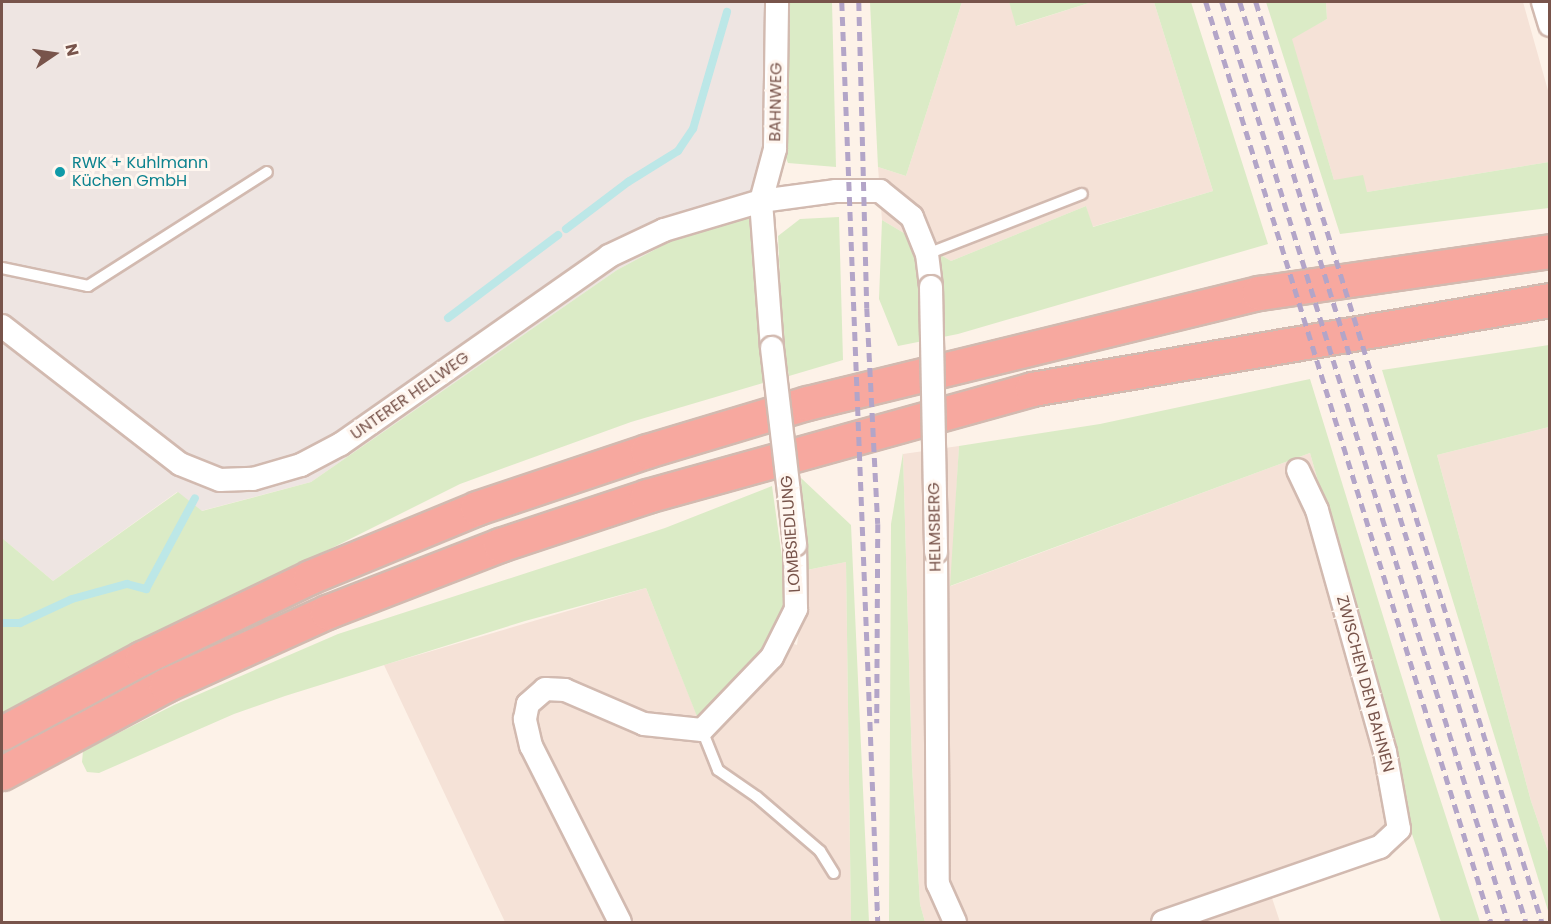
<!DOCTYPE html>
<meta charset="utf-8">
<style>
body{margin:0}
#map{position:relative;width:1551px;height:924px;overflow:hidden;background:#fdf2e8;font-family:Poppins,sans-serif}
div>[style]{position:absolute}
.residential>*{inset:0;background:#f5e2d7}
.industrial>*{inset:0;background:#eee5e2}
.green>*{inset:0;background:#dbebc6}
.stream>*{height:8px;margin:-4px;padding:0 4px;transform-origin:4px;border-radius:4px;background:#bce7e7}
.roads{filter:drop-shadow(2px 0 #d2bab0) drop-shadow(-2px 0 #d2bab0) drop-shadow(0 2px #d2bab0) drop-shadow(0 -2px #d2bab0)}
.lane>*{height:10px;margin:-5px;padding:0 5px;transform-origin:5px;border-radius:5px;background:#fff}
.street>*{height:22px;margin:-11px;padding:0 11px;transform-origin:11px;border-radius:11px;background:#fff}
.highway>*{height:33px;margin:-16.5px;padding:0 16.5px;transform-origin:16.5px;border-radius:16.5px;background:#f7a89f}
.rail>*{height:4.5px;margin-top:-2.25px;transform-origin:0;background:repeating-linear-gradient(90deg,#b3a5c8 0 9px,transparent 0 15px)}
.bridges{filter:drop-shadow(2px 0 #d2bab0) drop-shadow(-2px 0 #d2bab0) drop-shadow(0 2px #d2bab0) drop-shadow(0 -2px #d2bab0)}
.street-bridge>*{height:22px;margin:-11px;padding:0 11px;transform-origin:11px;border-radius:11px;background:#fff}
.dots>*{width:16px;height:16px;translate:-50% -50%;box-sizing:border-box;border:3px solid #fff6ef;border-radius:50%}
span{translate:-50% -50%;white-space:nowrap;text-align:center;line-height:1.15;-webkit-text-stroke:6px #fff6ef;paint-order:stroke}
.street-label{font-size:16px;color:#78544b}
.culture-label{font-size:16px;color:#0d838f}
.left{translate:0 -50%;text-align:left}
.frame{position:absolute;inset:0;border:3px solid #78544b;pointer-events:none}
.north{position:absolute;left:24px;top:24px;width:60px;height:60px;-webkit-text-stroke:4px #fff6ef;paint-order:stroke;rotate:77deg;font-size:16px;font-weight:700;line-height:24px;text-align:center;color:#78544b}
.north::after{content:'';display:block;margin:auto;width:21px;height:27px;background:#78544b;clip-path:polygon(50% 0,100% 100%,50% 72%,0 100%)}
</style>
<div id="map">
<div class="residential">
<div style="clip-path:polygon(962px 2px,1009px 2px,1017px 26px,1092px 2px,1154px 2px,1213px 191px,1092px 227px,1086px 206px,951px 261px,882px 220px,878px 167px,906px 176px)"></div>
<div style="clip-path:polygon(1326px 2px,1523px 2px,1549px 94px,1549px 162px,1367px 192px,1334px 180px,1291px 38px,1327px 19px)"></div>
<div style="clip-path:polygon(1549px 427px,1549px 854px,1531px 801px,1437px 455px)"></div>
<div style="clip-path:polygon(959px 446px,951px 586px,1310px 453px,1394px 750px,1410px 828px,1384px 857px,1272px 898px,1280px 922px,925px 922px,920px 904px,912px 766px,903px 454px)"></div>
<div style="clip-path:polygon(846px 562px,851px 922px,505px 922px,384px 665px,646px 588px,698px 718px,773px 637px,797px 645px,807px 570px)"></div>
</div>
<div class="industrial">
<div style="clip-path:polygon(2px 2px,786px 2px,783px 151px,749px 217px,671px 241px,617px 270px,311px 482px,201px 511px,177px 492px,53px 581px,2px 538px)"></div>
</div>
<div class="green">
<div style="clip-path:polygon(786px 2px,832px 2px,836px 167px,788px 163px,783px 151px)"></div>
<div style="clip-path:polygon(870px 2px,962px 2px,906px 176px,878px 167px)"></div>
<div style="clip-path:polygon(1009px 2px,1092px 2px,1016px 26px)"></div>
<div style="clip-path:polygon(1154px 2px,1191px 2px,1268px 244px,958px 334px,898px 346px,879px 299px,882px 220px,951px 261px,1086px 206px,1093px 227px,1213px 191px)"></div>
<div style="clip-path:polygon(1266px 2px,1326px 2px,1327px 19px,1292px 39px,1334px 180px,1363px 175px,1367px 192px,1549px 162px,1549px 208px,1340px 234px)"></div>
<div style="clip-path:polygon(749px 217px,763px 383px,631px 422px,460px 484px,2px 713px,2px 538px,53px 581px,178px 492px,202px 511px,311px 482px,617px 270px,671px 241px)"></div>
<div style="clip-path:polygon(839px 217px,843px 360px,789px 376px,783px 342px,778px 236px,800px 219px)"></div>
<div style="clip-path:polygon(1549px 345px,1549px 427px,1437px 455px,1531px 801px,1549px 854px,1549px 914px,1382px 370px)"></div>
<div style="clip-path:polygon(1310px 379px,1424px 749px,1480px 922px,1441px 922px,1410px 828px,1394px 750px,1310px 453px,950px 586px,959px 446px,1100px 424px)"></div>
<div style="clip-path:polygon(903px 453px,912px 766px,920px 904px,925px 922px,889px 922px,891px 524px)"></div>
<div style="clip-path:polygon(801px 478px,851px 525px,869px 922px,851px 922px,846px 562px,807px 570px)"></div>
<div style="clip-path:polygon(772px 486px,787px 593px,773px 637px,760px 655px,698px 719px,646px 588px,525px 621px,285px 696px,234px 714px,99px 773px,87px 772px,82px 762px,83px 751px,174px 705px,338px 634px,665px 528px)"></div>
</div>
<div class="stream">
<div style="left:566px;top:229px;width:78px;rotate:-37.2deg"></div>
<div style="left:628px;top:182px;width:59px;rotate:-31.8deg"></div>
<div style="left:678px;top:151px;width:27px;rotate:-56deg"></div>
<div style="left:693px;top:129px;width:122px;rotate:-73.8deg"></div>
<div style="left:448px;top:318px;width:138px;rotate:-37deg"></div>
<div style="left:2px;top:623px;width:18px"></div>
<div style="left:20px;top:623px;width:57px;rotate:-24.8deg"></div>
<div style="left:72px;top:599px;width:57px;rotate:-15.3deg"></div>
<div style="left:127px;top:584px;width:20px;rotate:15deg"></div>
<div style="left:146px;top:589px;width:103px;rotate:-61.7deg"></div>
</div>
<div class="roads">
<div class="lane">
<div style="left:927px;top:254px;width:166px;rotate:-21.2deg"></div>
<div style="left:2px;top:268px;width:88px;rotate:11.8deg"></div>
<div style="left:88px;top:286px;width:212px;rotate:-32.5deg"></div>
<div style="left:702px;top:730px;width:43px;rotate:68.2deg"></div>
<div style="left:718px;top:770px;width:47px;rotate:34.7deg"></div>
<div style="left:757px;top:797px;width:83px;rotate:40.6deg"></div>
<div style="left:820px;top:851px;width:26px;rotate:58deg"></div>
</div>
<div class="street">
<div style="left:1543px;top:2px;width:24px;rotate:73deg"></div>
<div style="left:2px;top:326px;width:225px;rotate:37.8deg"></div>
<div style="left:180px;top:464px;width:43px;rotate:21.8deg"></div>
<div style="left:220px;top:480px;width:33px;rotate:-2deg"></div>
<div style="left:253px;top:479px;width:50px;rotate:-16.3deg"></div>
<div style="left:301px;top:465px;width:45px;rotate:-27.7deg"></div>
<div style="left:341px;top:444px;width:327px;rotate:-35deg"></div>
<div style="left:609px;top:256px;width:61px;rotate:-25.3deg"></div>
<div style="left:664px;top:230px;width:101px;rotate:-16.6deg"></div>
<div style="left:761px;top:201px;width:76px;rotate:-7.6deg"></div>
<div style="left:836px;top:191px;width:44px"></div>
<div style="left:880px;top:191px;width:41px;rotate:39.1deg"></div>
<div style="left:912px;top:217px;width:40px;rotate:68deg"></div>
<div style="left:927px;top:254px;width:33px;rotate:83deg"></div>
<div style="left:772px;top:348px;width:147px;rotate:-94.3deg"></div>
<div style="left:761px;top:201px;width:54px;rotate:-74.9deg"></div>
<div style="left:775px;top:149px;width:147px;rotate:-89.2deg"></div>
<div style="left:936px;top:552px;width:332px;rotate:89.7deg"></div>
<div style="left:938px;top:884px;width:42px;rotate:65.9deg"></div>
<div style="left:620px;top:922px;width:197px;rotate:-116.8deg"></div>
<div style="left:531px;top:746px;width:28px;rotate:-103deg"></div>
<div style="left:525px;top:719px;width:15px;rotate:-79deg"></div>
<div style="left:528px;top:704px;width:23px;rotate:-41deg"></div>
<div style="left:545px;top:689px;width:20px;rotate:3deg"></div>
<div style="left:565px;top:690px;width:86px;rotate:23.3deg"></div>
<div style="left:644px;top:724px;width:58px;rotate:5.9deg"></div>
<div style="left:702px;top:730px;width:101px;rotate:-46.2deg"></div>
<div style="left:772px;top:657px;width:54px;rotate:-63.4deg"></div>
<div style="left:796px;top:609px;width:64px;rotate:-90.9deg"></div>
<div style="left:1163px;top:922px;width:230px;rotate:-19.1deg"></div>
<div style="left:1380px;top:847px;width:26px;rotate:-43deg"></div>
<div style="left:1399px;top:829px;width:78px;rotate:-100.3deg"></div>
<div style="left:1385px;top:752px;width:251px;rotate:-105.7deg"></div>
<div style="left:1317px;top:510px;width:44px;rotate:-115.4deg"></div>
</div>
<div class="highway">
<div style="left:2px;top:733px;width:159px;rotate:-28.2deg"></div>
<div style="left:142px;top:658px;width:187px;rotate:-25.7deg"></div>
<div style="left:310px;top:577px;width:181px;rotate:-22.4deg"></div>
<div style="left:477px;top:508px;width:179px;rotate:-18.5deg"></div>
<div style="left:647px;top:451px;width:167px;rotate:-16.7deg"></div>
<div style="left:807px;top:403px;width:465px;rotate:-13.7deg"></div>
<div style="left:1259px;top:293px;width:294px;rotate:-8.2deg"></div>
<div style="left:2px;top:773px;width:186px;rotate:-28.2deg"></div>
<div style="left:166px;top:685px;width:177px;rotate:-24.4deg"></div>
<div style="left:327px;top:612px;width:186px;rotate:-21.2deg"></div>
<div style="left:500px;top:545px;width:155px;rotate:-18.4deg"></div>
<div style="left:647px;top:496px;width:400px;rotate:-15.5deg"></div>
<div style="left:1032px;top:389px;width:526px;rotate:-9.75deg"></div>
</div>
</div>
<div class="rail">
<div style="left:842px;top:2px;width:921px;rotate:87.76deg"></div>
<div style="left:859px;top:2px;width:306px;rotate:88.5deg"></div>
<div style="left:867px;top:308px;width:216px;rotate:87.1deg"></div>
<div style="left:878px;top:524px;width:199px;rotate:90.3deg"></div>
<div style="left:1206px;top:2px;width:963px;rotate:72.79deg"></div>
<div style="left:1222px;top:2px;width:963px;rotate:72.73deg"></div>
<div style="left:1240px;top:2px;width:963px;rotate:72.73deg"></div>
<div style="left:1256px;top:2px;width:963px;rotate:72.73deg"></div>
</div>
<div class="bridges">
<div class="street-bridge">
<div style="left:931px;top:287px;width:265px;rotate:88.9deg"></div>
<div style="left:772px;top:348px;width:198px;rotate:83.3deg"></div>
</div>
</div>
<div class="dots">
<div style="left:60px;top:172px;background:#0f9aa8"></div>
</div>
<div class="street-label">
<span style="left:776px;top:102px;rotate:-89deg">BAHNWEG</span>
<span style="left:410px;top:396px;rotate:-35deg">UNTERER HELLWEG</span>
<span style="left:935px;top:527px;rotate:-91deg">HELMSBERG</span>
<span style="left:791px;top:534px;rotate:-94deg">LOMBSIEDLUNG</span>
<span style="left:1365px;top:684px;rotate:75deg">ZWISCHEN DEN BAHNEN</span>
</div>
<div class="culture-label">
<span class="left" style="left:72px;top:172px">RWK + Kuhlmann<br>Küchen GmbH</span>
</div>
<div class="frame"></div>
<div class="north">N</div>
</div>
